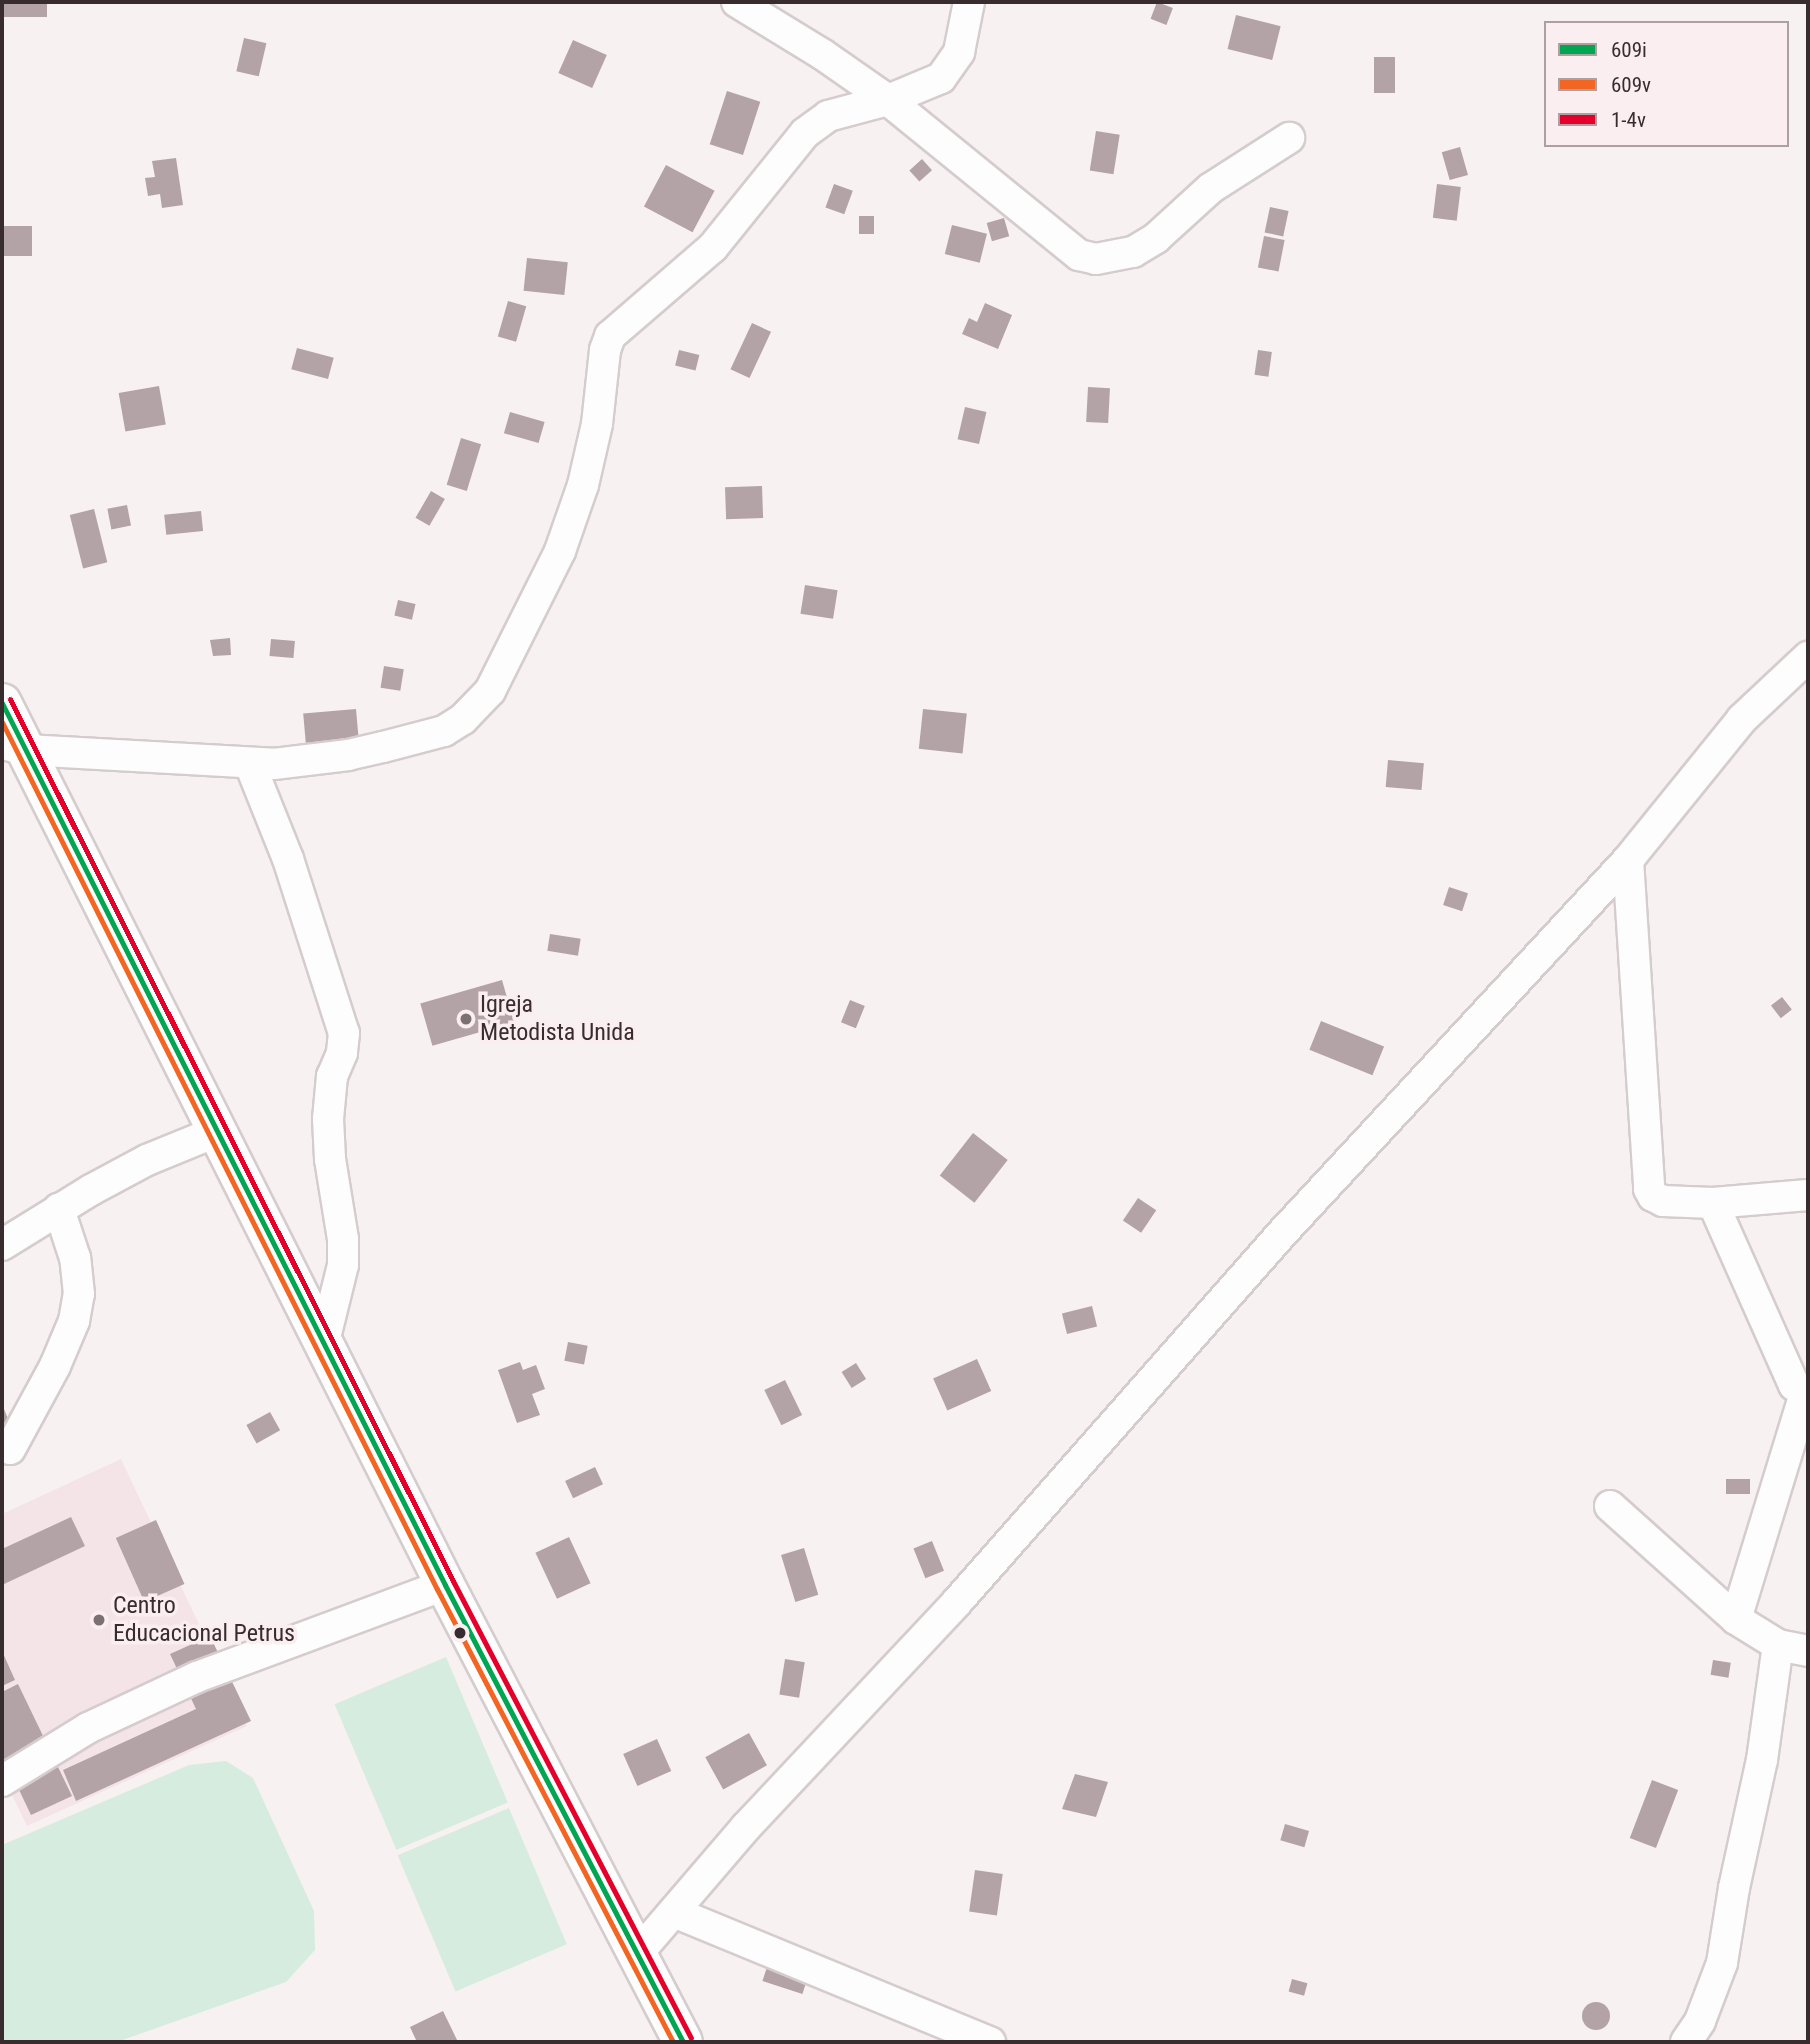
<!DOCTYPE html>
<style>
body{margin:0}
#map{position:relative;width:1810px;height:2044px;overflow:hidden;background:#f8f1f2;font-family:"Roboto Condensed",sans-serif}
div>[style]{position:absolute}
.built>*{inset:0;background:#f5e4e7}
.green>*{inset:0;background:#d5ecdf;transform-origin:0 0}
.building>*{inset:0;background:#b3a2a6;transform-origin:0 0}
.round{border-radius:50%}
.roads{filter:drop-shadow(2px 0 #d5cccd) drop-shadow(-2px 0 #d5cccd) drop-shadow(0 2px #d5cccd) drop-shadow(0 -2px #d5cccd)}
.street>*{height:30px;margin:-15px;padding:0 15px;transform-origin:15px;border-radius:15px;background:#fefdfd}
.secondary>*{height:38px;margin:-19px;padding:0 19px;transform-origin:19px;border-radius:19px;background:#fefdfd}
.bus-1>*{height:5px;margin:-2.5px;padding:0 2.5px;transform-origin:2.5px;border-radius:2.5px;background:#00a651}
.bus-2>*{height:5px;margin:-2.5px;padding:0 2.5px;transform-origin:2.5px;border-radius:2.5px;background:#f26522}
.bus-3>*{height:5px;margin:-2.5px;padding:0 2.5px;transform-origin:2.5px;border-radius:2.5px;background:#e4002b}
.dots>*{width:19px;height:19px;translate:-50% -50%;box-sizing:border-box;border:4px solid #fbeef0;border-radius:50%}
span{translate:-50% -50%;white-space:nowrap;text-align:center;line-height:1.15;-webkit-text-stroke:7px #fbeef0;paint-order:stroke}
.poi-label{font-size:24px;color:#382c2e}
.left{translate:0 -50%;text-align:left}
.frame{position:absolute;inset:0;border:4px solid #382c2e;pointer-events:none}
.legend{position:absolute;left:1544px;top:21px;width:245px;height:126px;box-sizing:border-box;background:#fbeef0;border:2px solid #ada0a2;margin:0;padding:9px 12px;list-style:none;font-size:21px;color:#382c2e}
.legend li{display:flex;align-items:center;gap:14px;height:35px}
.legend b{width:35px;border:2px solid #ada0a2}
</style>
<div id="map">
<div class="built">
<div style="clip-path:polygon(121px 1459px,247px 1726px,27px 1826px,2px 1774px,2px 1514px)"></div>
</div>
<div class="green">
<div style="left:446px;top:1657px;width:158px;height:121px;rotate:67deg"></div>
<div style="clip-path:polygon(226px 1761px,253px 1778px,314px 1911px,315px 1950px,286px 1982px,117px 2042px,2px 2042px,2px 1845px,189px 1765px)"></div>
<div style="left:509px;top:1808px;width:148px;height:121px;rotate:67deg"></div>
</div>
<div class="building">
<div style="left:2px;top:2px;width:45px;height:15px"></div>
<div style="left:1157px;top:2px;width:17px;height:18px;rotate:21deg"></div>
<div style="left:1236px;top:15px;width:46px;height:35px;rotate:14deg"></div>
<div style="left:244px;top:38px;width:23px;height:34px;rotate:13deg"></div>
<div style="left:573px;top:40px;width:37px;height:36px;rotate:24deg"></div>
<div style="left:1374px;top:57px;width:21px;height:36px"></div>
<div style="left:727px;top:91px;width:35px;height:56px;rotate:18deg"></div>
<div style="left:1096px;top:131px;width:24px;height:40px;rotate:9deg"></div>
<div style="left:1460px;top:147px;width:29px;height:19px;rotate:74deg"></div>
<div style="clip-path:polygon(176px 158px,183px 205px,162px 208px,160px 194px,148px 196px,145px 178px,155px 177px,152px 161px)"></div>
<div style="left:922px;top:159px;width:15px;height:17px;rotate:48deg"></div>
<div style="left:666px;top:165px;width:55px;height:47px;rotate:28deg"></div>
<div style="left:834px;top:184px;width:20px;height:25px;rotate:20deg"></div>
<div style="left:1437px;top:184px;width:24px;height:34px;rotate:7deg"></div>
<div style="left:1270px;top:207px;width:19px;height:26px;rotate:12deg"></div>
<div style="left:859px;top:216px;width:15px;height:18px"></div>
<div style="left:1004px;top:218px;width:19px;height:18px;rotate:74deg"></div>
<div style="left:952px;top:225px;width:36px;height:30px;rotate:14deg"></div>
<div style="left:2px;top:226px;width:30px;height:30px"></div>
<div style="left:1264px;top:236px;width:21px;height:32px;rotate:11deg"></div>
<div style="left:527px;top:258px;width:41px;height:33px;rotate:6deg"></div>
<div style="left:508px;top:301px;width:19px;height:37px;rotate:16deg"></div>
<div style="clip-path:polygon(985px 303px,1012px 315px,998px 349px,962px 334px,969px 318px,977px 322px)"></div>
<div style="left:752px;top:323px;width:21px;height:51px;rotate:25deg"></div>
<div style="left:297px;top:348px;width:38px;height:22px;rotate:15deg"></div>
<div style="left:679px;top:350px;width:21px;height:16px;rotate:14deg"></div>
<div style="left:1258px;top:350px;width:14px;height:25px;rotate:8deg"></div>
<div style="left:159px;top:386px;width:39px;height:41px;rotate:80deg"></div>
<div style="left:1088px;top:387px;width:22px;height:35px;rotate:3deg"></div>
<div style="left:965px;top:407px;width:22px;height:33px;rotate:13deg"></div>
<div style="left:510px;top:412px;width:36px;height:22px;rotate:16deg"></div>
<div style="left:461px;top:438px;width:21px;height:49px;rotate:17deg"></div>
<div style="left:762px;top:486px;width:32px;height:37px;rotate:88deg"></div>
<div style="left:431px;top:491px;width:16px;height:31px;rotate:30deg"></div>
<div style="left:127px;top:505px;width:21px;height:20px;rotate:79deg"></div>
<div style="left:94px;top:509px;width:55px;height:25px;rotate:76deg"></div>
<div style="left:201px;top:511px;width:20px;height:37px;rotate:84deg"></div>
<div style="left:805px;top:585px;width:33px;height:29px;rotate:9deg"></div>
<div style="left:398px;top:600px;width:18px;height:16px;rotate:13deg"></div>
<div style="clip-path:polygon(230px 638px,231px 655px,213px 656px,210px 640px)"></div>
<div style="left:271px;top:639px;width:24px;height:17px;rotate:5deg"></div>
<div style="left:384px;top:666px;width:20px;height:22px;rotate:9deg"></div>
<div style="left:356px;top:709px;width:35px;height:53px;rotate:85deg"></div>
<div style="left:923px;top:709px;width:44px;height:40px;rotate:6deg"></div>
<div style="left:1388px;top:760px;width:36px;height:27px;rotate:5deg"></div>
<div style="left:1449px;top:887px;width:20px;height:19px;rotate:18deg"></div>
<div style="left:550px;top:934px;width:31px;height:17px;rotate:9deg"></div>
<div style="left:502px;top:980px;width:44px;height:85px;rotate:74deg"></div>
<div style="left:1782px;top:997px;width:16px;height:14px;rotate:52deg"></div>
<div style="left:850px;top:1000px;width:16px;height:24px;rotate:22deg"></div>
<div style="left:1321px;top:1021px;width:68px;height:31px;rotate:22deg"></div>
<div style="left:973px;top:1133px;width:44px;height:54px;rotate:38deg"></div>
<div style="left:1138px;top:1198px;width:22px;height:27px;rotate:34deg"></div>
<div style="left:1092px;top:1306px;width:21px;height:31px;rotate:76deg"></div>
<div style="left:568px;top:1342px;width:20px;height:19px;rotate:11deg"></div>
<div style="left:977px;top:1359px;width:35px;height:48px;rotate:66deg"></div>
<div style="clip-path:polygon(520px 1362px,523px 1370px,536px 1365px,545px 1389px,532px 1394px,540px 1415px,517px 1423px,498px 1370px)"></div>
<div style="left:856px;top:1363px;width:19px;height:17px;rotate:58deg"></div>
<div style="left:785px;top:1380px;width:39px;height:23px;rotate:64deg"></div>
<div style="clip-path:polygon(2px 1404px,12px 1429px,2px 1433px)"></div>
<div style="left:270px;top:1412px;width:21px;height:27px;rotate:61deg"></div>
<div style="left:595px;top:1467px;width:19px;height:33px;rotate:65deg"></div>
<div style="left:1726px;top:1479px;width:24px;height:15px"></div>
<div style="clip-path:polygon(71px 1517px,85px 1546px,2px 1585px,2px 1549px)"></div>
<div style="left:156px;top:1520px;width:70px;height:44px;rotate:66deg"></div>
<div style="left:569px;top:1537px;width:51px;height:37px;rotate:65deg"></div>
<div style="left:932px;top:1541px;width:32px;height:20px;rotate:68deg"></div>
<div style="left:804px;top:1548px;width:49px;height:24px;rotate:73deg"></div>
<div style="clip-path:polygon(210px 1636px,251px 1721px,76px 1801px,63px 1770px,196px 1709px,170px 1654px)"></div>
<div style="clip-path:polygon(2px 1651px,15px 1680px,2px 1686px)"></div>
<div style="left:785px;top:1659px;width:20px;height:36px;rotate:9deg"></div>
<div style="left:1713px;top:1660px;width:18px;height:15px;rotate:9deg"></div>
<div style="clip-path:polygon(18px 1684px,72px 1796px,31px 1815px,2px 1754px,2px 1692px)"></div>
<div style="left:749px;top:1733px;width:37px;height:50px;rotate:61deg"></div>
<div style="left:657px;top:1739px;width:35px;height:37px;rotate:66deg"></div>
<div style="clip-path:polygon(1075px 1774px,1108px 1782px,1096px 1817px,1062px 1809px)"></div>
<div style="left:1652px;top:1780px;width:28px;height:62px;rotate:21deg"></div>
<div style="left:1285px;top:1824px;width:25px;height:17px;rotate:16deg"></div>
<div style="left:975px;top:1870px;width:28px;height:42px;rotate:8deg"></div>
<div style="left:768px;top:1964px;width:42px;height:18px;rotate:18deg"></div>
<div style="left:1292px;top:1979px;width:16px;height:13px;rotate:15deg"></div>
<div class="round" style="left:1582px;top:2002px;width:28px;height:28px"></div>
<div style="clip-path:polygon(443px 2011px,458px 2042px,417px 2042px,410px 2027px)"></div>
</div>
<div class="roads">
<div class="street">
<div style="left:737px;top:2px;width:100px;rotate:31.5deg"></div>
<div style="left:822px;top:54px;width:80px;rotate:34.9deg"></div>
<div style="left:888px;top:100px;width:246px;rotate:39.1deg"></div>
<div style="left:1079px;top:255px;width:17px;rotate:13deg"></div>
<div style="left:1096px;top:259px;width:38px;rotate:-11deg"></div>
<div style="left:1133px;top:252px;width:27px;rotate:-31deg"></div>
<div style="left:1156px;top:238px;width:74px;rotate:-42.3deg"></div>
<div style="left:1211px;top:188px;width:93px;rotate:-32.7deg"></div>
<div style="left:7px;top:745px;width:20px;rotate:15deg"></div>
<div style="left:26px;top:750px;width:248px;rotate:3.2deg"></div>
<div style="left:274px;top:764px;width:75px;rotate:-6.9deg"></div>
<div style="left:348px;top:755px;width:36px;rotate:-13deg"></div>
<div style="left:383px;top:747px;width:63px;rotate:-14.7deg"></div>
<div style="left:444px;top:731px;width:22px;rotate:-32deg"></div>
<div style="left:463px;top:719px;width:39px;rotate:-46deg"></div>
<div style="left:490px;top:691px;width:157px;rotate:-63.4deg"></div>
<div style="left:560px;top:551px;width:70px;rotate:-70.8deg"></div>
<div style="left:583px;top:485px;width:63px;rotate:-77.1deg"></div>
<div style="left:597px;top:424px;width:74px;rotate:-83.8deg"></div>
<div style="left:605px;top:350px;width:15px;rotate:-70deg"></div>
<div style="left:610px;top:336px;width:136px;rotate:-40.8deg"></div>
<div style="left:713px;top:247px;width:146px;rotate:-51.1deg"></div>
<div style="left:805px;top:133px;width:29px;rotate:-36deg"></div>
<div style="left:828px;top:116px;width:62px;rotate:-14.9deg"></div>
<div style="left:888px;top:100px;width:57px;rotate:-22.5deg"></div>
<div style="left:941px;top:78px;width:32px;rotate:-55deg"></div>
<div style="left:959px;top:52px;width:51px;rotate:-78.7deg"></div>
<div style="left:250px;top:764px;width:102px;rotate:68.2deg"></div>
<div style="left:288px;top:859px;width:183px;rotate:72.2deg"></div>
<div style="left:344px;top:1033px;width:20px;rotate:96deg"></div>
<div style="left:342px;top:1053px;width:25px;rotate:113deg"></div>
<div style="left:332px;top:1076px;width:43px;rotate:95.3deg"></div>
<div style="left:328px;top:1119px;width:40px;rotate:87.1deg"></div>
<div style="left:330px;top:1159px;width:81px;rotate:80.8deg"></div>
<div style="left:343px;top:1239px;width:26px;rotate:90deg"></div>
<div style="left:343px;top:1265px;width:79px;rotate:103.9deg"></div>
<div style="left:1628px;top:860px;width:330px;rotate:86.3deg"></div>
<div style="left:1649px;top:1189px;width:8px;rotate:60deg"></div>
<div style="left:1653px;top:1196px;width:11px;rotate:27deg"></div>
<div style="left:1663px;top:1201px;width:50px;rotate:2.3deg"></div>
<div style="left:1713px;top:1203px;width:95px;rotate:-4.8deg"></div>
<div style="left:1713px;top:1203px;width:199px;rotate:66deg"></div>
<div style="left:1794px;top:1385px;width:17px;rotate:36deg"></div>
<div style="left:2px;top:1245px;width:105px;rotate:-31.7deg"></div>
<div style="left:91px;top:1190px;width:64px;rotate:-28.2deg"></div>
<div style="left:147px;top:1160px;width:77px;rotate:-22.2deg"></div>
<div style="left:10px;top:1449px;width:94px;rotate:-61.5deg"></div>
<div style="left:55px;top:1366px;width:49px;rotate:-67.1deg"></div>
<div style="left:74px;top:1321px;width:27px;rotate:-80deg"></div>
<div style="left:79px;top:1294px;width:36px;rotate:-96deg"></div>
<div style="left:75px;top:1258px;width:52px;rotate:-108.1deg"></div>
<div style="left:1610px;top:1506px;width:169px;rotate:41.9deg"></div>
<div style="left:1736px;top:1619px;width:49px;rotate:31.8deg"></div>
<div style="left:1778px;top:1645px;width:31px;rotate:11deg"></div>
<div style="left:1736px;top:1619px;width:235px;rotate:-73deg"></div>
<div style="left:2px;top:1781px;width:101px;rotate:-31.6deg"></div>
<div style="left:88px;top:1728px;width:120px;rotate:-25.1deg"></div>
<div style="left:197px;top:1677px;width:265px;rotate:-20.4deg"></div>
<div style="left:674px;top:1912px;width:342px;rotate:22.4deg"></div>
<div style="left:638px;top:1953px;width:166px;rotate:-49.4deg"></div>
<div style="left:746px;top:1827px;width:308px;rotate:-46.8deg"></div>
<div style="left:957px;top:1602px;width:499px;rotate:-48.6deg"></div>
<div style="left:1287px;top:1228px;width:502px;rotate:-47.18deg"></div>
<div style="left:1628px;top:860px;width:181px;rotate:-51deg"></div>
<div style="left:1742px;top:719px;width:91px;rotate:-43.2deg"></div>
<div style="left:1686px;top:2042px;width:25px;rotate:-56deg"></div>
<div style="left:1700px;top:2021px;width:62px;rotate:-69.2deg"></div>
<div style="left:1722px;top:1963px;width:76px;rotate:-80.9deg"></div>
<div style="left:1734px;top:1888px;width:131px;rotate:-77.7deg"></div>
<div style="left:1762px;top:1760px;width:116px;rotate:-82.1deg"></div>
</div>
<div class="secondary">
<div style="left:2px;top:703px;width:987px;rotate:63.33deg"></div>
<div style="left:445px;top:1585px;width:515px;rotate:62.49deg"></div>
</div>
</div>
<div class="bus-1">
<div style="left:2px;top:703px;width:987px;rotate:63.33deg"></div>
<div style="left:445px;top:1585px;width:515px;rotate:62.49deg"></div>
</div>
<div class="bus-2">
<div style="left:2px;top:722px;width:970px;rotate:63.36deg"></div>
<div style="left:437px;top:1589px;width:511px;rotate:62.48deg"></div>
</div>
<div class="bus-3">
<div style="left:10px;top:699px;width:987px;rotate:63.33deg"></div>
<div style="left:453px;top:1581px;width:515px;rotate:62.49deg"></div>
</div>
<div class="dots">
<div style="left:466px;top:1019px;background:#7b7173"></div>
<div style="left:99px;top:1620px;background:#7b7173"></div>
<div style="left:460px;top:1633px;background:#382c2e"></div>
</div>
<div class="poi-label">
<span class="left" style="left:480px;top:1019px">Igreja<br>Metodista Unida</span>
<span class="left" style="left:113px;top:1620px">Centro<br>Educacional Petrus</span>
</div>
<div class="frame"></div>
<ul class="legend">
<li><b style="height:9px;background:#00a651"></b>609i</li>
<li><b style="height:9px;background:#f26522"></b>609v</li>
<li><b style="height:9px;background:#e4002b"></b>1-4v</li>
</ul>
</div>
